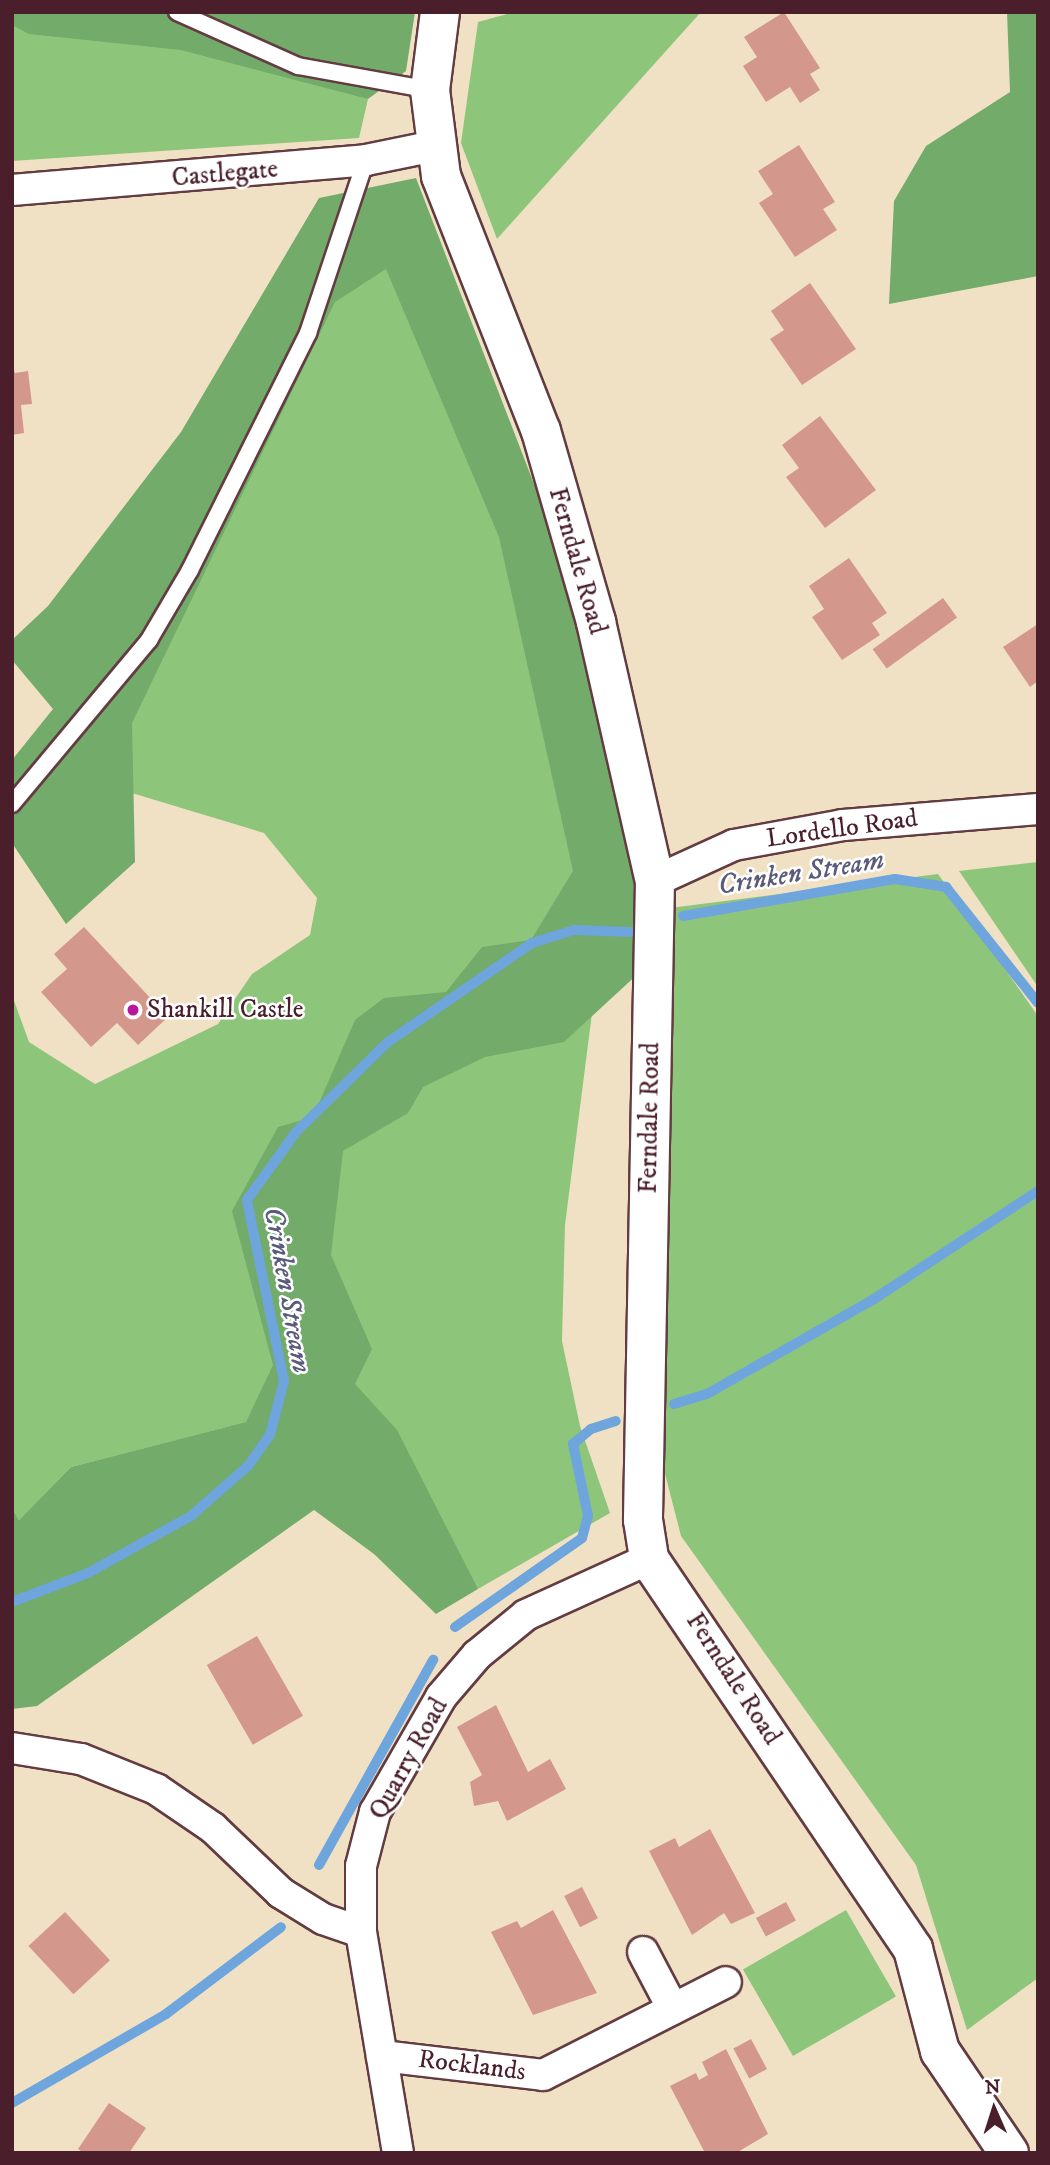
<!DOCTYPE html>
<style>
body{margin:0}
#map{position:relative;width:1050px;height:2165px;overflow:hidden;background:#f1e1c4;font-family:"IM FELL DW Pica",serif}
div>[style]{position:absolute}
.green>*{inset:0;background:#8dc67a;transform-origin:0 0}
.forest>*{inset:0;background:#72ab6a}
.stream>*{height:10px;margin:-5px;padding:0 5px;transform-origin:5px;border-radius:5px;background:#6ea5dc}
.building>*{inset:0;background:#d4978c;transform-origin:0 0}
.roads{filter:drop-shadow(2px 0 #633c42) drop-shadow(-2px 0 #633c42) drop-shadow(0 2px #633c42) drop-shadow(0 -2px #633c42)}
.service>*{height:16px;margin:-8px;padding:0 8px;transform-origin:8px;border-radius:8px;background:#fff}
.minor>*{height:30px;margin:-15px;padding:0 15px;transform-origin:15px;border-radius:15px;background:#fff}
.tertiary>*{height:38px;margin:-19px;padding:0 19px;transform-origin:19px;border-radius:19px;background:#fff}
.dots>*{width:19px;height:19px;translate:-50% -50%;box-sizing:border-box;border:4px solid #fff;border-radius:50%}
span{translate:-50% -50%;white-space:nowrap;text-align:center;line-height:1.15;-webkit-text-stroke:5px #fff;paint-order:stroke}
.street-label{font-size:26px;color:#4a1f2b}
.poi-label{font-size:26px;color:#4a1f2b}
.left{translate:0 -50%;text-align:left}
.water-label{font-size:28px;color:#5a5b7b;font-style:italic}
.frame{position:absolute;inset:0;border:14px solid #4a1f2b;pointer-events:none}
.north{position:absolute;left:959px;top:2074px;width:70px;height:70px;-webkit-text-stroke:5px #fff;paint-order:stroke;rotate:357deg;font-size:19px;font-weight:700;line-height:28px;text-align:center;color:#4a1f2b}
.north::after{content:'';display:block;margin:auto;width:24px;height:32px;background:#4a1f2b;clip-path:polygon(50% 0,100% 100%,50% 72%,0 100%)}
</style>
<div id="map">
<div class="green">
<div style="clip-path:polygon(12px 12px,151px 12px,368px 99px,359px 138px,12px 161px)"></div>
<div style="clip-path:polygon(515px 12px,701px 12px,497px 239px,461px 143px,478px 22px)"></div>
<div style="clip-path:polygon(410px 184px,609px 880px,565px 1225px,562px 1341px,580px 1426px,610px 1513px,478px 1589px,318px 1404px,71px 1467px,19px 1520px,12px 1510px,12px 995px,29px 1042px,95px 1084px,218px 1024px,252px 974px,310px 935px,317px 898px,264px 833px,112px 787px,151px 588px)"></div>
<div style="clip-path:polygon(1038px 862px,1038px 987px,959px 871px)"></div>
<div style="clip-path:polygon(938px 874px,1038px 1016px,1038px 1978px,967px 2030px,916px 1865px,681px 1536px,660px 1454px,670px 908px)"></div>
<div style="left:846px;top:1910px;width:100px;height:119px;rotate:60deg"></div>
</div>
<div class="forest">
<div style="clip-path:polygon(12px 12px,415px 12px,406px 71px,368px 99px,181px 50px,29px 34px,12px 25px)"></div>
<div style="clip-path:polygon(1007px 12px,1038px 12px,1038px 276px,889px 304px,894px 201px,926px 146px,1010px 92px)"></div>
<div style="clip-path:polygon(416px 178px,568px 572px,636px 867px,641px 971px,564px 1042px,485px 1057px,423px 1087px,408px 1113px,343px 1151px,331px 1255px,372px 1349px,355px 1384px,397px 1430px,478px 1589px,436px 1614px,374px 1554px,314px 1510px,37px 1706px,12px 1709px,12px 1509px,19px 1520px,71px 1467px,246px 1422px,273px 1365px,232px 1211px,278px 1127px,313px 1117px,355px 1020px,384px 998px,446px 992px,482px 947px,531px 940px,573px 871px,499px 537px,386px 269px,335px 302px,132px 723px,135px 862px,66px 924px,12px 843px,12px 760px,53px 709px,12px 660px,12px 640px,48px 606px,181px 432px,319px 198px)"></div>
</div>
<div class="stream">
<div style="left:683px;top:916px;width:215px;rotate:-9.9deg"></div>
<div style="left:895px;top:879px;width:52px;rotate:8.9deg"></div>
<div style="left:946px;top:887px;width:148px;rotate:51.6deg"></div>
<div style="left:674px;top:1404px;width:34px;rotate:-17deg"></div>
<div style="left:707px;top:1394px;width:192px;rotate:-29.6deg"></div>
<div style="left:874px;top:1299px;width:196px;rotate:-33.4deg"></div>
<div style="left:12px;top:1602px;width:81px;rotate:-20.9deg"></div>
<div style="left:88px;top:1573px;width:118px;rotate:-29deg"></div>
<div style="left:191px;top:1516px;width:76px;rotate:-41.3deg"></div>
<div style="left:248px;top:1466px;width:38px;rotate:-55deg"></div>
<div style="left:270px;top:1435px;width:56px;rotate:-75.5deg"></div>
<div style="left:284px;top:1381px;width:185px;rotate:-101.6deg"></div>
<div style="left:247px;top:1200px;width:84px;rotate:-54.2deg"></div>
<div style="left:296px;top:1132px;width:129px;rotate:-44.4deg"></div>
<div style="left:388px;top:1042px;width:175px;rotate:-34.5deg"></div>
<div style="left:532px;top:943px;width:44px;rotate:-17.2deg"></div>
<div style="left:574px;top:930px;width:56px;rotate:2deg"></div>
<div style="left:455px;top:1627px;width:155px;rotate:-35deg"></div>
<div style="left:582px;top:1538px;width:23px;rotate:-75deg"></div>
<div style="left:588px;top:1516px;width:74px;rotate:-101.8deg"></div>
<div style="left:573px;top:1444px;width:23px;rotate:-40deg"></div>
<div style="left:591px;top:1429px;width:26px;rotate:-18deg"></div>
<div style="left:319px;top:1865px;width:235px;rotate:-60.9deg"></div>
<div style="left:12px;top:2103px;width:178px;rotate:-30deg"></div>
<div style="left:166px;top:2014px;width:144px;rotate:-37.1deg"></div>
</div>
<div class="building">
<div style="clip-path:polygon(784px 12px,820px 68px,810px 74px,820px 90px,800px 103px,790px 87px,766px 102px,743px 66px,757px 57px,744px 37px)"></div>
<div style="clip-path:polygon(799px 145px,835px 202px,823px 209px,837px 230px,795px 257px,759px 203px,773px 194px,758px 171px)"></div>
<div style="clip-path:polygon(810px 283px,856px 349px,802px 385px,770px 339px,784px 330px,771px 311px)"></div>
<div style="clip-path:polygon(12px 364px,15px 373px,28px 371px,32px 404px,21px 405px,24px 433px,12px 435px)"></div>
<div style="clip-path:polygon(820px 416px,876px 490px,825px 528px,786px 477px,799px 468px,782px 445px)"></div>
<div style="clip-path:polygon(849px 558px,887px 613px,872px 623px,880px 635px,842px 660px,812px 617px,824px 609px,809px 586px)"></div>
<div style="left:943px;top:598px;width:24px;height:87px;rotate:54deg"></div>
<div style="clip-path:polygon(1038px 624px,1038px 681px,1030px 687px,1003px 647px)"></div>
<div style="clip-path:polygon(84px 927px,168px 1017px,138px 1045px,117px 1023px,91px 1047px,41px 992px,67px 969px,54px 954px)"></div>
<div style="left:257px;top:1636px;width:92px;height:58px;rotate:60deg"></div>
<div style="clip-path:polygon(496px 1705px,528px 1772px,550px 1759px,566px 1789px,507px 1821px,498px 1801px,474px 1806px,470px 1782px,482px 1775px,457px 1727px)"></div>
<div style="clip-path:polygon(710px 1829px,755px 1913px,731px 1924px,724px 1913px,692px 1935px,649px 1851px,675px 1838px,679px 1847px)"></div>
<div style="left:582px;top:1887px;width:35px;height:20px;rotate:63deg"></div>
<div style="left:786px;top:1902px;width:21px;height:34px;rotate:62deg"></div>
<div style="clip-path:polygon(553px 1910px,597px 1993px,533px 2015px,491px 1932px,517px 1921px,521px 1928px)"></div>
<div style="left:65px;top:1912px;width:66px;height:50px;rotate:47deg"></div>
<div style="left:751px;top:2039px;width:34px;height:20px;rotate:62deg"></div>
<div style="clip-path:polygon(726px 2049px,768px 2134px,736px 2153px,705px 2153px,670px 2086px,696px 2073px,699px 2080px,708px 2075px,702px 2062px)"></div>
<div style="clip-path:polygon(109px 2103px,146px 2128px,129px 2153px,84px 2153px,78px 2149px)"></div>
</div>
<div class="roads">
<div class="service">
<div style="left:177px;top:12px;width:133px;rotate:24.1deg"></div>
<div style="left:298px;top:66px;width:134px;rotate:10.3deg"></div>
<div style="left:12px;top:804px;width:214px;rotate:-50.1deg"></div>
<div style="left:149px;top:640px;width:81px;rotate:-59.6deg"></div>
<div style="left:190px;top:570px;width:265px;rotate:-63.5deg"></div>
<div style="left:308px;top:333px;width:182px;rotate:-71.5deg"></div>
</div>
<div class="minor">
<div style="left:12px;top:190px;width:355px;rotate:-4.8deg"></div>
<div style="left:366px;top:160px;width:70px;rotate:-11.5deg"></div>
<div style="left:655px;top:881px;width:87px;rotate:-24.5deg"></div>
<div style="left:734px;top:845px;width:111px;rotate:-10.4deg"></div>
<div style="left:843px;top:825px;width:196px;rotate:-4.7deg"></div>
<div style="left:12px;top:1748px;width:70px;rotate:9.1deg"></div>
<div style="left:81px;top:1759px;width:81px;rotate:21.8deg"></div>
<div style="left:156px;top:1789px;width:69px;rotate:34.4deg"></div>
<div style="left:213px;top:1828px;width:94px;rotate:43.7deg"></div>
<div style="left:281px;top:1893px;width:49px;rotate:31.8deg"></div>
<div style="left:323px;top:1919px;width:40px;rotate:18.9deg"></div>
<div style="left:643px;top:1952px;width:64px;rotate:62.2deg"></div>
<div style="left:382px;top:2056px;width:162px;rotate:6.7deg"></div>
<div style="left:543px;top:2075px;width:205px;rotate:-26.9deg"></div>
<div style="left:398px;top:2153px;width:224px;rotate:-99.5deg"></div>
<div style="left:361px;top:1932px;width:66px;rotate:-90deg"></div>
<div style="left:361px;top:1866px;width:56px;rotate:-75.5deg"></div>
<div style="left:375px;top:1812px;width:133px;rotate:-60.1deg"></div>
<div style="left:441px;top:1697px;width:55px;rotate:-49.4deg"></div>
<div style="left:477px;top:1655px;width:63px;rotate:-39.2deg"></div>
<div style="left:526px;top:1615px;width:135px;rotate:-24.5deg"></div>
</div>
<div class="tertiary">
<div style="left:440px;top:12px;width:79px;rotate:97.3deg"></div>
<div style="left:430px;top:90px;width:87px;rotate:82.7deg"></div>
<div style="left:441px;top:176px;width:274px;rotate:68.6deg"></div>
<div style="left:541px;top:431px;width:199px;rotate:73.9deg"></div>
<div style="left:596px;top:622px;width:266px;rotate:77.2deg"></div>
<div style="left:655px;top:881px;width:639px;rotate:91.08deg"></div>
<div style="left:643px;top:1520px;width:39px;rotate:81deg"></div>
<div style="left:649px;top:1559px;width:471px;rotate:55.9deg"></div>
<div style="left:913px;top:1949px;width:106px;rotate:75.2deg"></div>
<div style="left:940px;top:2051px;width:123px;rotate:55.9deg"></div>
</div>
</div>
<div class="dots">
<div style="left:133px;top:1010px;background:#b5179e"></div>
</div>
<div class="street-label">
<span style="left:225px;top:174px;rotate:-5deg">Castlegate</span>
<span style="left:577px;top:561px;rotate:74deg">Ferndale Road</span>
<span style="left:842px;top:829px;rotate:-8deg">Lordello Road</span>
<span style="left:650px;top:1118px;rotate:-89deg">Ferndale Road</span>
<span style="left:733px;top:1679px;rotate:57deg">Ferndale Road</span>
<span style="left:409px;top:1759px;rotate:-61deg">Quarry Road</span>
<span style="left:472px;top:2066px;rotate:7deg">Rocklands</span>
</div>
<div class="poi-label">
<span class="left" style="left:147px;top:1010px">Shankill Castle</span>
</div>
<div class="water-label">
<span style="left:801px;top:873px;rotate:-9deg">Crinken Stream</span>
<span style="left:287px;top:1290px;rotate:80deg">Crinken Stream</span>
</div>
<div class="frame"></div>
<div class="north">N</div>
</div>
